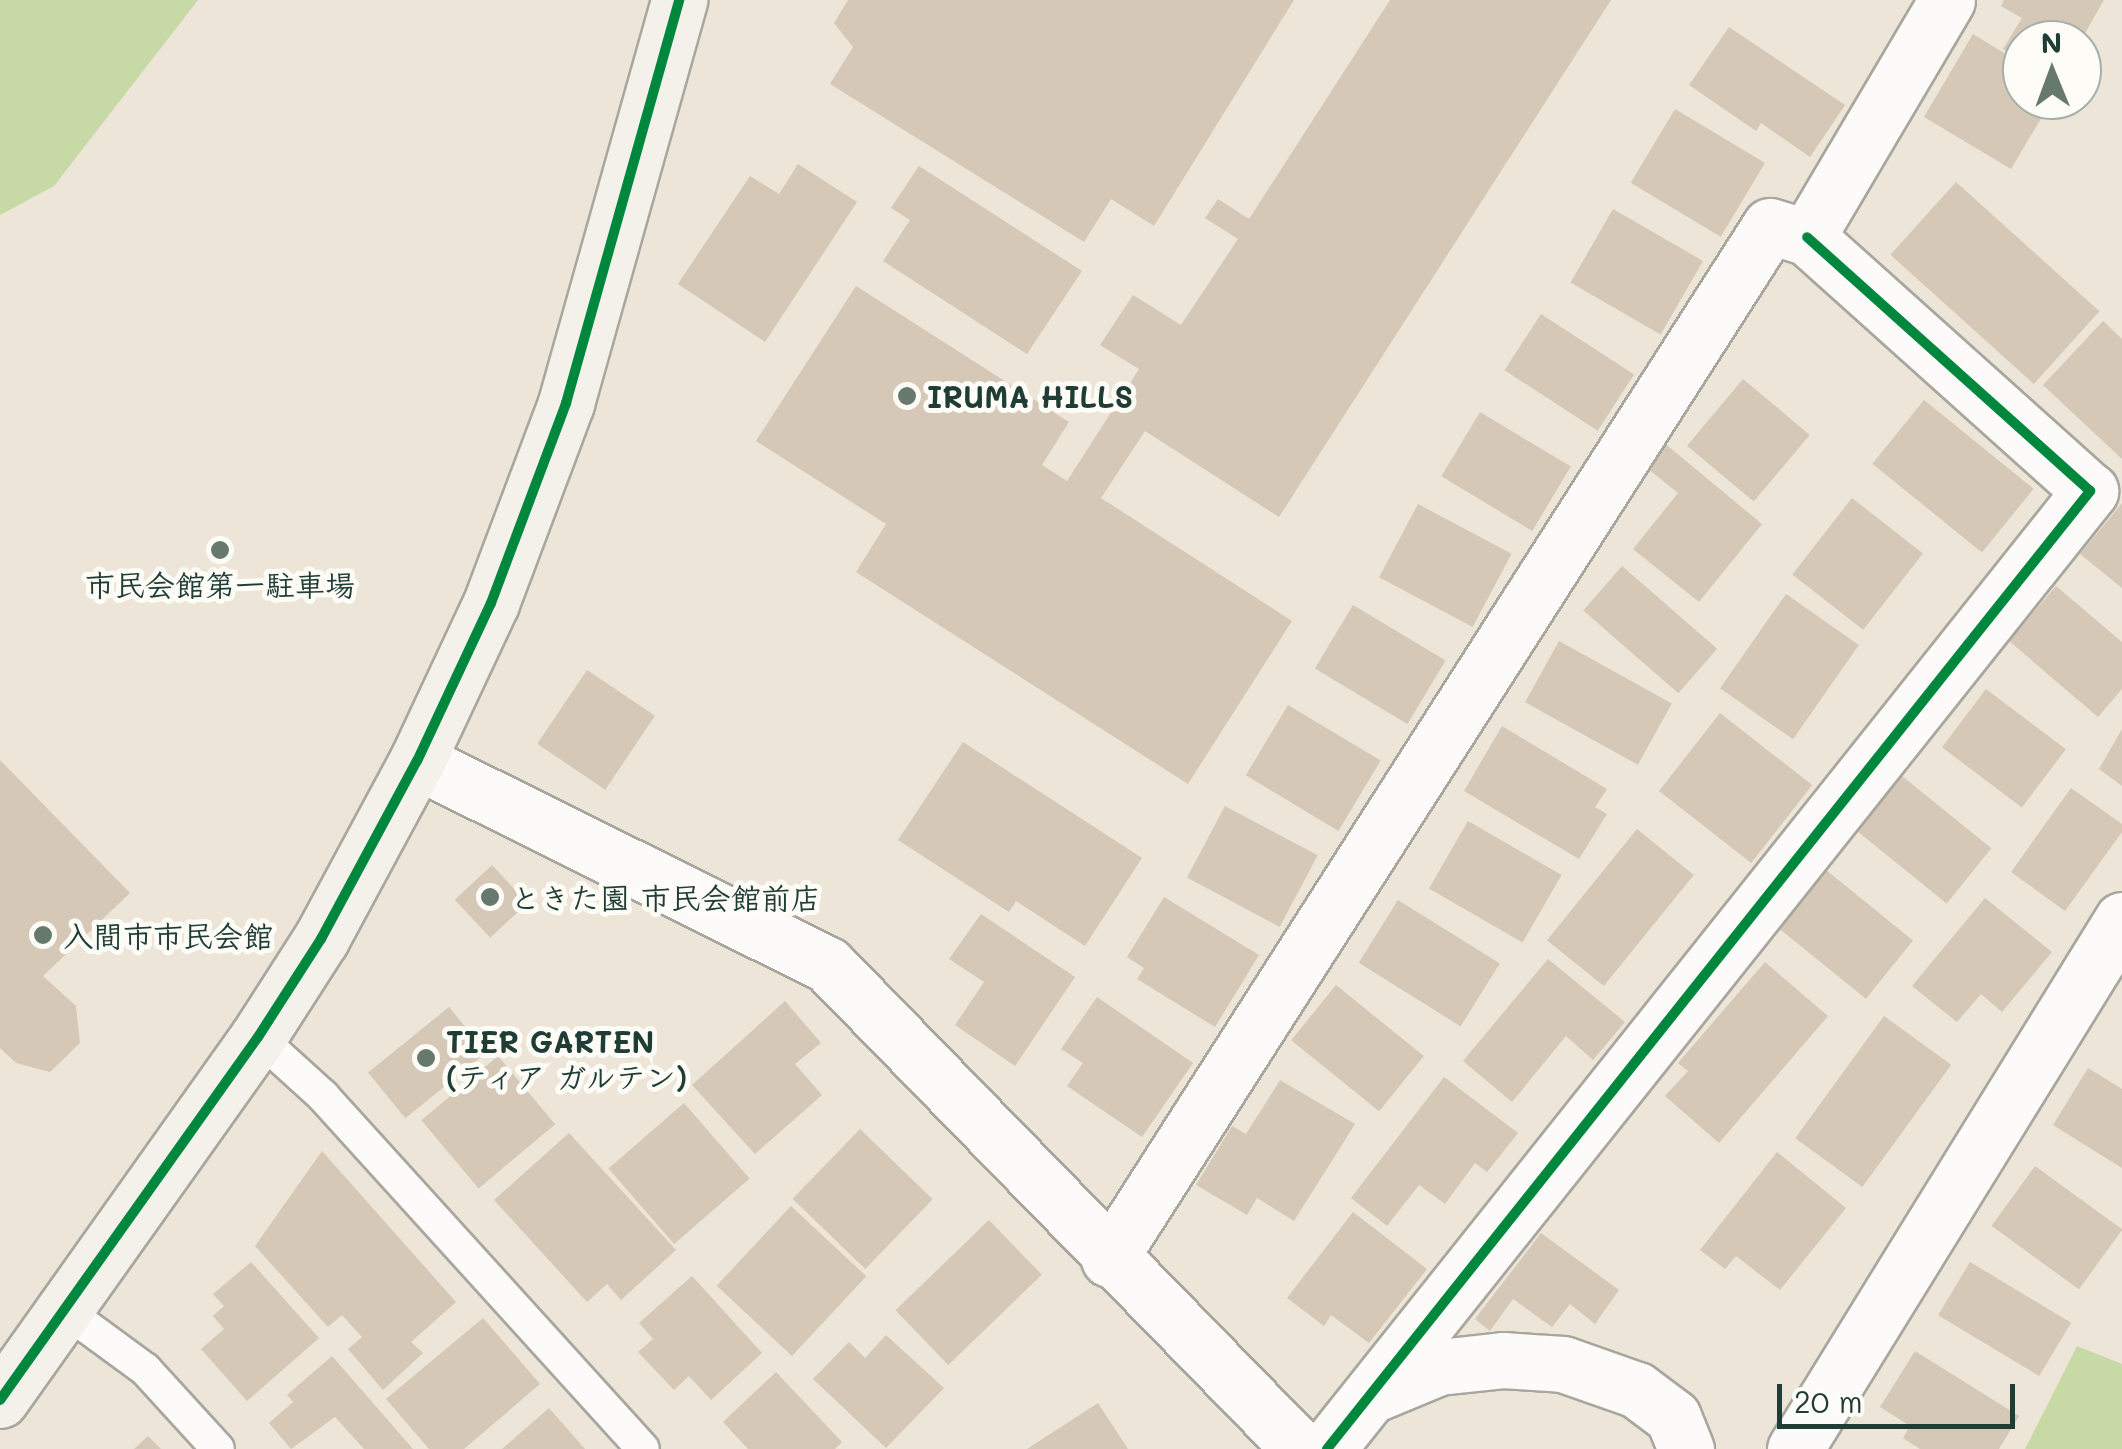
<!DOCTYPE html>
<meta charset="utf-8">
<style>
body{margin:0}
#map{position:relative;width:2122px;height:1449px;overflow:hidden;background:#ece5d8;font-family:Mali,"Klee One",sans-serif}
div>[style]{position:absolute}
.green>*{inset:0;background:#c7d9a5}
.building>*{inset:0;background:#d6c8b6;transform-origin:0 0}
.roads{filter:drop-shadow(2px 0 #a7a79e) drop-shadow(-2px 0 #a7a79e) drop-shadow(0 2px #a7a79e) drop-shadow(0 -2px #a7a79e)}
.lane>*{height:32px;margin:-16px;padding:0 16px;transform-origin:16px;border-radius:16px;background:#fcfbf9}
.street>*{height:55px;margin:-27.5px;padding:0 27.5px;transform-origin:27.5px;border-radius:27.5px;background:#fcfbf9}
.secondary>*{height:55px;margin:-27.5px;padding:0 27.5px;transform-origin:27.5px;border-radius:27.5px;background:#f4f1eb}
.cycleway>*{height:10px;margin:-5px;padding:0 5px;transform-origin:5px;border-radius:5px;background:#00873e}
.dots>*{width:28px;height:28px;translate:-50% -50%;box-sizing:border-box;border:5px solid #fdfcf7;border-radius:50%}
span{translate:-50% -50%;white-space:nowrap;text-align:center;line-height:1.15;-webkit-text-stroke:10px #fdfcf7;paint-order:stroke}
.poi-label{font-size:30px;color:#1f3d34;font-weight:700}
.left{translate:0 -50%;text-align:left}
.north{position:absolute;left:2002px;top:20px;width:100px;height:100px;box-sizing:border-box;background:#fdfcf7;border:2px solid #a4b0a9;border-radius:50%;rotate:359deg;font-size:28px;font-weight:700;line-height:40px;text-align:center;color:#1f3d34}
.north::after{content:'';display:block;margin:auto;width:35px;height:45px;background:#67786d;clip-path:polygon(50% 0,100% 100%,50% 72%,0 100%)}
.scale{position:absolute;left:1777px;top:1384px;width:238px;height:45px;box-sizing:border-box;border:5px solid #1f3d34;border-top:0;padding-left:12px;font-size:30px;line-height:35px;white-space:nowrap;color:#1f3d34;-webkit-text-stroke:8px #fdfcf7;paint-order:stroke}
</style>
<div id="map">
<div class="green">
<div style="clip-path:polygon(0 0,198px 0,54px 186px,0 215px)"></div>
<div style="clip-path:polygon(2077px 1346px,2122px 1364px,2122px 1449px,2025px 1449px)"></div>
</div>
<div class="building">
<div style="clip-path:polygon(848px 0,1294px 0,1154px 226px,1111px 199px,1084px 242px,830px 84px,853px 47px,834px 23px)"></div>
<div style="clip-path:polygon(1390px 0,1611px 0,1279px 517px,1145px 431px,1101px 498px,1292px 621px,1188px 784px,856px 572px,886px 524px,756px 441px,856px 286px,1069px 422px,1042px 465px,1067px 481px,1139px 369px,1100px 345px,1133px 295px,1181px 325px,1238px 239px,1205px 218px,1218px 199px,1249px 219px)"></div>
<div style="clip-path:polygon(2004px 0,2104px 0,2081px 40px,2022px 40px,2022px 60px,2003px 49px,2022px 18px,2001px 6px)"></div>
<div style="clip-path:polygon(1729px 27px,1845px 105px,1810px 157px,1761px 123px,1756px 131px,1689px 85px)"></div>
<div style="clip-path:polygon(1973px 34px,2022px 64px,2022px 100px,2052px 100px,2011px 169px,1924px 117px)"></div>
<div style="left:1675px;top:109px;width:105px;height:86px;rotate:31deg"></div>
<div style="clip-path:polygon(798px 164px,857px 202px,765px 342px,678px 284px,750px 176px,779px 194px)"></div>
<div style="clip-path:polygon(919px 166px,1082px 271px,1027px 354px,883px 261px,910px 220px,891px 208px)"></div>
<div style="left:1956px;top:182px;width:193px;height:98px;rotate:42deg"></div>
<div style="left:1613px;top:209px;width:104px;height:85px;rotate:30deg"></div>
<div style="left:1541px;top:314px;width:111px;height:67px;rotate:33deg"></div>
<div style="clip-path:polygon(2103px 321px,2122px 339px,2122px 459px,2043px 385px)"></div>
<div style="left:1743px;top:379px;width:87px;height:87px;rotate:40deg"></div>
<div style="left:1924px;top:400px;width:141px;height:82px;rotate:39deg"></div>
<div style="left:1480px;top:412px;width:106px;height:75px;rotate:31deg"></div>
<div style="clip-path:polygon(1663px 442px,1762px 524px,1699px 602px,1633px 549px,1678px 493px,1647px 468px)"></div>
<div style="left:1852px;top:498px;width:90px;height:97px;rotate:38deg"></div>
<div style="clip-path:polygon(2122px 503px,2122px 588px,2080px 554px)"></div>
<div style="left:1418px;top:504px;width:106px;height:83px;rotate:28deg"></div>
<div style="left:1622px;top:566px;width:126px;height:59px;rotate:41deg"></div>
<div style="clip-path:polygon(2056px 586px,2122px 642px,2122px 689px,2098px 717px,2009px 641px)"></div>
<div style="left:1786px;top:594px;width:89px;height:115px;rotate:35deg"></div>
<div style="left:1353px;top:605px;width:108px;height:74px;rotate:31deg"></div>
<div style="left:1559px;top:641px;width:129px;height:70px;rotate:29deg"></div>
<div style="left:587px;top:670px;width:82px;height:89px;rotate:34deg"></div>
<div style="left:1986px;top:689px;width:100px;height:73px;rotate:37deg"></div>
<div style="left:1288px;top:705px;width:108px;height:82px;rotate:31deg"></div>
<div style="left:1720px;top:713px;width:117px;height:99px;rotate:38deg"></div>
<div style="clip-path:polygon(1502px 726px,1607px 789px,1595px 807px,1607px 814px,1579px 859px,1464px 791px)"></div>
<div style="clip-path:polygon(2122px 729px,2122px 786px,2099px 769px)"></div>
<div style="clip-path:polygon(963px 742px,1142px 858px,1085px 946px,1016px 901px,1009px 912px,898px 840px)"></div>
<div style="clip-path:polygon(0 760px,130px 893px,43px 976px,76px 1006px,80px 1043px,50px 1072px,16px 1063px,0 1048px)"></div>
<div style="left:1902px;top:776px;width:115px;height:71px;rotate:39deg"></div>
<div style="clip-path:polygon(2071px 788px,2122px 824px,2122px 832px,2065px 911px,2011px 872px)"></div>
<div style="left:1225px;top:806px;width:105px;height:81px;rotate:28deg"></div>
<div style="left:1468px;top:821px;width:108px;height:78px;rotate:30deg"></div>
<div style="left:1637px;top:829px;width:73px;height:143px;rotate:39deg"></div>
<div style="left:492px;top:865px;width:52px;height:51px;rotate:47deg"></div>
<div style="left:1826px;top:870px;width:112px;height:75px;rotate:39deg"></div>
<div style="clip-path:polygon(1164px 897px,1259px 955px,1215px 1027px,1137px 979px,1144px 968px,1127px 957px)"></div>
<div style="clip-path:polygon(1985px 898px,2052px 952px,2002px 1012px,1981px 994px,1957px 1022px,1912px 986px)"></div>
<div style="left:1398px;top:900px;width:120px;height:74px;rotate:32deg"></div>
<div style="clip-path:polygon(981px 914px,1075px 977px,1015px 1066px,955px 1025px,984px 982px,949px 959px)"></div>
<div style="clip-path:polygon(1548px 959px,1625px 1022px,1593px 1060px,1566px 1036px,1512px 1102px,1463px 1061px)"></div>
<div style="clip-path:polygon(1765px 962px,1828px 1016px,1719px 1143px,1665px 1096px,1688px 1071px,1678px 1063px)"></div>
<div style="left:1336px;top:985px;width:113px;height:71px;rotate:39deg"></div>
<div style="clip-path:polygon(1097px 997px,1193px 1063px,1142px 1137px,1067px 1086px,1083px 1063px,1061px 1049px)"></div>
<div style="clip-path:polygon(785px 1001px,821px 1043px,795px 1064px,822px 1095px,755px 1154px,692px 1085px)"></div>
<div style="left:449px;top:1007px;width:59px;height:104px;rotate:51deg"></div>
<div style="left:1884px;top:1016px;width:83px;height:151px;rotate:36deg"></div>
<div style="left:498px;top:1056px;width:89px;height:100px;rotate:50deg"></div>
<div style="clip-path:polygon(2088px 1068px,2122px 1089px,2122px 1168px,2053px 1125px)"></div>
<div style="clip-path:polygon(1444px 1077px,1518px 1133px,1487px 1172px,1475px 1163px,1445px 1204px,1419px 1185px,1387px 1226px,1351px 1198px)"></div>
<div style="clip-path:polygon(1280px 1080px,1355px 1124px,1294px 1221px,1257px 1198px,1247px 1215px,1196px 1185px,1232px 1126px,1246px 1134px)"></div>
<div style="left:684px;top:1103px;width:100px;height:100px;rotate:49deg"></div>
<div style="left:860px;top:1129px;width:101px;height:97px;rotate:44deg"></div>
<div style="clip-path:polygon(569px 1133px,676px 1250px,621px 1300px,607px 1284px,587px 1302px,494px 1200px)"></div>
<div style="clip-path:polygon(322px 1151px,456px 1302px,411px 1342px,423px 1353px,383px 1390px,348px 1349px,362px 1337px,342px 1315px,328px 1327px,255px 1246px)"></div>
<div style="clip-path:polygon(1777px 1152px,1846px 1208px,1780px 1290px,1736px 1256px,1725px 1269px,1700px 1250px)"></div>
<div style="left:2035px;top:1166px;width:108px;height:74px;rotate:36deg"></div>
<div style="left:791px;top:1206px;width:103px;height:109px;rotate:43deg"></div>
<div style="clip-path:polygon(1353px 1212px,1427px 1269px,1369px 1343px,1331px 1315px,1324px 1326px,1287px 1298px)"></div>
<div style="left:989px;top:1220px;width:76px;height:130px;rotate:46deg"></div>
<div style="clip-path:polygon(1541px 1233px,1619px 1290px,1595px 1324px,1570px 1304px,1552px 1327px,1513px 1299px,1490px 1331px,1475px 1319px)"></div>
<div style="clip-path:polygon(251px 1262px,319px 1338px,247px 1401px,201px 1349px,224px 1329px,213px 1316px,224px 1306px,213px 1294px)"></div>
<div style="left:1970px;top:1262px;width:118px;height:62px;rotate:31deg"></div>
<div style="clip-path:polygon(692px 1276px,762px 1353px,711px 1400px,689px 1376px,674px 1390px,638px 1352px,653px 1339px,639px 1323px)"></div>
<div style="clip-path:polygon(483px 1318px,540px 1384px,464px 1449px,429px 1449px,386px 1399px)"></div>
<div style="clip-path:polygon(886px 1335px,944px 1388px,886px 1448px,813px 1379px,849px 1342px,865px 1358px)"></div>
<div style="clip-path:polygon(1915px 1351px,2019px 1416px,1999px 1449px,1920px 1449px,1903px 1438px,1910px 1426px,1880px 1407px)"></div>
<div style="clip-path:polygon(332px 1356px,413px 1449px,364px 1449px,335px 1417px,291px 1449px,269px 1423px,293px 1402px,287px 1395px)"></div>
<div style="clip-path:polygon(776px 1372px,842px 1442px,835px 1449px,748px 1449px,723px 1422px)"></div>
<div style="clip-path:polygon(1098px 1403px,1128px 1449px,1027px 1449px)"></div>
<div style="clip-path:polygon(549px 1408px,585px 1449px,502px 1449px)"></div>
<div style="clip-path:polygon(148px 1436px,161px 1449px,134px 1449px)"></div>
</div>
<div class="roads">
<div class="lane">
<div style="left:258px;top:1037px;width:88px;rotate:42.2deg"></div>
<div style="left:323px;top:1096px;width:476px;rotate:47.8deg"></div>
<div style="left:67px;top:1312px;width:97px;rotate:36.2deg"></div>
<div style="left:145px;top:1369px;width:108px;rotate:47.6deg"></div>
</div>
<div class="street">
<div style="left:417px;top:761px;width:459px;rotate:26.4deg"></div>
<div style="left:828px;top:965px;width:676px;rotate:45.72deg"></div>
<div style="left:1109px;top:1259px;width:1226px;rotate:-57.39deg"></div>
<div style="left:1770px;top:226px;width:39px;rotate:17deg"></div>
<div style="left:1807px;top:237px;width:275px;rotate:-59.4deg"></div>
<div style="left:1372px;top:1395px;width:73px;rotate:-22.7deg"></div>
<div style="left:1439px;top:1367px;width:64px;rotate:-6.2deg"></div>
<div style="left:1503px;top:1360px;width:60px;rotate:3.8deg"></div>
<div style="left:1563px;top:1364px;width:78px;rotate:19.4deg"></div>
<div style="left:1637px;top:1390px;width:45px;rotate:36.9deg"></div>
<div style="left:1673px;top:1417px;width:35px;rotate:68deg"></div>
<div style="left:1327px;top:1449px;width:1225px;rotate:-51.46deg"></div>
<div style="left:2090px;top:491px;width:380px;rotate:-138.1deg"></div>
<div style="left:1795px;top:1449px;width:622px;rotate:-58.28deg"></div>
</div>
<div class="secondary">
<div style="left:0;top:1400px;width:445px;rotate:-54.6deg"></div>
<div style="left:258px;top:1037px;width:117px;rotate:-57.3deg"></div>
<div style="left:321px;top:939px;width:202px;rotate:-61.7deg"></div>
<div style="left:417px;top:761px;width:174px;rotate:-64.9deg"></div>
<div style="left:491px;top:603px;width:214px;rotate:-69.4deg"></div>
<div style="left:566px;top:403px;width:419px;rotate:-74.3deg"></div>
</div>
</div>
<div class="cycleway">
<div style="left:0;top:1400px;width:445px;rotate:-54.6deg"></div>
<div style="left:258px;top:1037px;width:117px;rotate:-57.3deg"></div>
<div style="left:321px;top:939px;width:202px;rotate:-61.7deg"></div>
<div style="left:417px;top:761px;width:174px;rotate:-64.9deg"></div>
<div style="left:491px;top:603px;width:214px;rotate:-69.4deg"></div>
<div style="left:566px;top:403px;width:419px;rotate:-74.3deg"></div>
<div style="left:1327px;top:1449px;width:1225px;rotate:-51.46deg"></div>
<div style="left:2090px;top:491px;width:380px;rotate:-138.1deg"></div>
</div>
<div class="dots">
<div style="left:907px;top:396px;background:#67786d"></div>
<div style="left:220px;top:550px;background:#67786d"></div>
<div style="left:490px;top:897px;background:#67786d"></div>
<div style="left:43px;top:935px;background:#67786d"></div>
<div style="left:426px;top:1058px;background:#67786d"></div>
</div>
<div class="poi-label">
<span class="left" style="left:927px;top:396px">IRUMA HILLS</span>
<span style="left:220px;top:584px">市民会館第一駐車場</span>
<span class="left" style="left:510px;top:897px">ときた園 市民会館前店</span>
<span class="left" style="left:63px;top:935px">入間市市民会館</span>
<span class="left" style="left:446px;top:1058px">TIER GARTEN<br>(ティア ガルテン)</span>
</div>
<div class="north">N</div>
<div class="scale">20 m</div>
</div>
